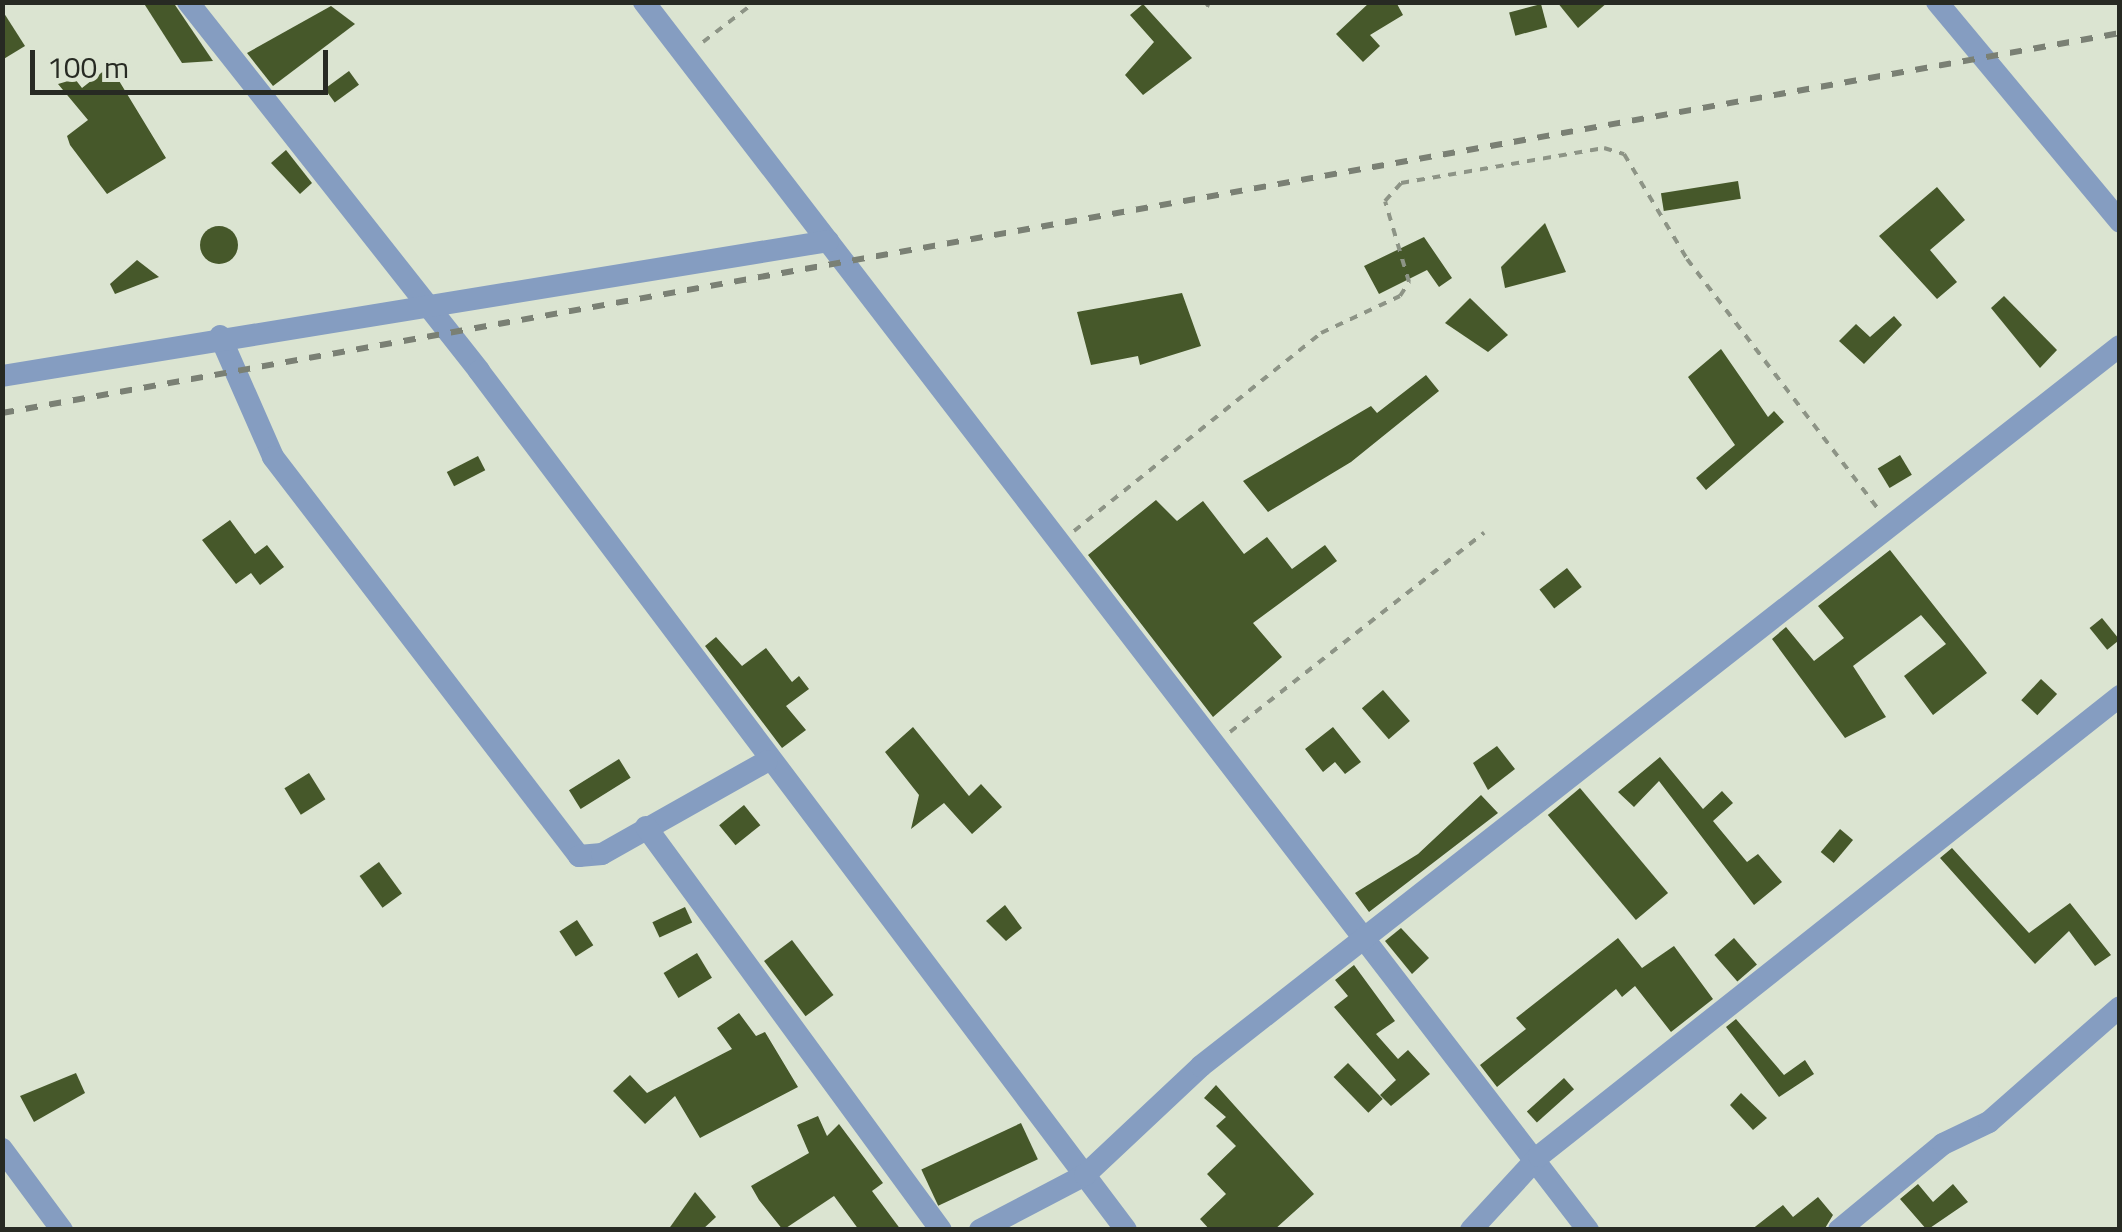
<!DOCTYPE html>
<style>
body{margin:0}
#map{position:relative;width:2122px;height:1232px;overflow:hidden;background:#dbe4d1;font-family:"Titillium Web",sans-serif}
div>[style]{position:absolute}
.building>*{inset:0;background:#46582a;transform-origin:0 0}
.round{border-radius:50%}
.path>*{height:4px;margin-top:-2px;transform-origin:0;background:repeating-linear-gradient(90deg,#8d9486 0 8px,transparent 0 16px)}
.minor>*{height:22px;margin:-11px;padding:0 11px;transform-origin:11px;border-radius:11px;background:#859dc1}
.rail>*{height:6px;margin-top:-3px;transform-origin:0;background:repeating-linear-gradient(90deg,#7a8074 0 12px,transparent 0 24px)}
span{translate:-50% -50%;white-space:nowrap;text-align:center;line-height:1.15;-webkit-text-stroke:10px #dbe4d1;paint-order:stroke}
.frame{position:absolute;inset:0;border:5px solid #272a23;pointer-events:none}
.scale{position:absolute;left:30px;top:50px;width:298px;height:45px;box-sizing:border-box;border:5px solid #272a23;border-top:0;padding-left:12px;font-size:30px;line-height:35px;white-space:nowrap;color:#272a23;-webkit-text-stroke:8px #dbe4d1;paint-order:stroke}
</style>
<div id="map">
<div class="building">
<div style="clip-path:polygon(143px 2px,173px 2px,213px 61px,182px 63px)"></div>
<div style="clip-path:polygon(1370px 2px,1396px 2px,1403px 15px,1370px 35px,1380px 46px,1363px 62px,1336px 34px)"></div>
<div style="clip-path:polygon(1557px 2px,1608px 2px,1578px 28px)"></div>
<div style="clip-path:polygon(1143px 4px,1192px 58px,1143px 95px,1125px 75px,1154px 42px,1130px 15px)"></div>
<div style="left:1541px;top:4px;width:24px;height:33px;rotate:75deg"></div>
<div style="clip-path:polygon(331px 6px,355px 24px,273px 86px,247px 53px)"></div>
<div style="clip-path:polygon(2px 10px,25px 46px,2px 60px)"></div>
<div style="clip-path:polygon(110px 66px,166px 158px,107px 194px,70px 145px,67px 136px,88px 120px,58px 84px,75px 79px,82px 88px)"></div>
<div style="left:349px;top:71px;width:17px;height:30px;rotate:54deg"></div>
<div style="clip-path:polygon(286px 150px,312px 183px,300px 194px,271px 163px)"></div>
<div style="left:1738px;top:181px;width:18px;height:78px;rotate:81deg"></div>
<div style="clip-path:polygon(1937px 187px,1965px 220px,1930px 250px,1957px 282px,1937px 299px,1879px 236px)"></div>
<div style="clip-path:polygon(1545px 223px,1566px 272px,1505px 288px,1501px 267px)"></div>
<div class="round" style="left:200px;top:226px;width:38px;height:38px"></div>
<div style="clip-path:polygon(1424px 237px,1452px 278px,1439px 287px,1427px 270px,1379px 294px,1364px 266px)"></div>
<div style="clip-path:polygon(137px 260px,159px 277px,115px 294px,110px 284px)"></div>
<div style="clip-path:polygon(1182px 293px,1201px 346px,1140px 365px,1138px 356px,1091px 365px,1077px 312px)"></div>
<div style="clip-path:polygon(2004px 296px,2057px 350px,2040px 368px,1991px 308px)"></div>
<div style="clip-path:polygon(1470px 298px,1508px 335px,1488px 352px,1445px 323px)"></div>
<div style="clip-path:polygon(1894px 316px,1902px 325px,1864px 364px,1839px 341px,1856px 324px,1870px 337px)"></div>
<div style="clip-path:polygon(1721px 349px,1768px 417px,1774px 411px,1784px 422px,1706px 490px,1696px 478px,1735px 445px,1688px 377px)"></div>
<div style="clip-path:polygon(1426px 375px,1439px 391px,1351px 462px,1268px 512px,1243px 481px,1371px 406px,1377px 413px)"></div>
<div style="left:1900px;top:455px;width:23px;height:26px;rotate:59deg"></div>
<div style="left:478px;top:456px;width:16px;height:35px;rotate:63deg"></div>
<div style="clip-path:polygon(1156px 500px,1177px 521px,1203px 501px,1244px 554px,1267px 537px,1292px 569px,1325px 545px,1337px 561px,1253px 623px,1282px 657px,1213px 717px,1088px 555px)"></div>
<div style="clip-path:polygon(230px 520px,255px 554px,267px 545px,284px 567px,260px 585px,251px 573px,236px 584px,202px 540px)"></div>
<div style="clip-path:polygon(1890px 550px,1987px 673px,1933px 715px,1904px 676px,1946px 644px,1921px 615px,1853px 666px,1886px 717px,1845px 738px,1772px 639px,1786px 627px,1814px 661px,1844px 638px,1818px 606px)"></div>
<div style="left:1567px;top:568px;width:24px;height:35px;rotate:52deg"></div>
<div style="left:2102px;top:618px;width:28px;height:16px;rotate:51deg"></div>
<div style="clip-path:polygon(716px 637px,742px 666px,766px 648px,792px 682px,799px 676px,809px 689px,786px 706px,806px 730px,782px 748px,705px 646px)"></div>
<div style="left:2041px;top:679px;width:22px;height:29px;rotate:43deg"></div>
<div style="left:1383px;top:690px;width:41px;height:28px;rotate:49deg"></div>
<div style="clip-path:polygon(913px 727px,969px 796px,981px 784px,1002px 807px,972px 834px,944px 803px,911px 829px,919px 795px,885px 752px)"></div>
<div style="clip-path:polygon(1333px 727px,1361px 762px,1345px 774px,1335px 762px,1323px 772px,1305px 749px)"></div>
<div style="clip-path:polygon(1497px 746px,1515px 769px,1488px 790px,1473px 763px)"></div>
<div style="clip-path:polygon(1660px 757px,1703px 809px,1722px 791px,1733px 803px,1713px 821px,1747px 862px,1758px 854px,1782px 882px,1754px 905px,1659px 781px,1634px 807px,1618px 792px)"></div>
<div style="left:619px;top:759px;width:22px;height:59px;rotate:58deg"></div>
<div style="left:309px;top:773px;width:31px;height:29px;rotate:58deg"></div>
<div style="left:1580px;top:788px;width:137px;height:42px;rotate:50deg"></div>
<div style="clip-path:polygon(1481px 795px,1498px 813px,1369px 912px,1355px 893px,1418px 854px)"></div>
<div style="left:744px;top:805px;width:26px;height:32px;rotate:51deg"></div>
<div style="left:1840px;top:829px;width:17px;height:30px;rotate:40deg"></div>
<div style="clip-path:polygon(1952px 848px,2029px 933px,2070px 903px,2111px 955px,2095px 966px,2069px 931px,2035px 964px,1940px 858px)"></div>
<div style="left:379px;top:862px;width:39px;height:24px;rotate:54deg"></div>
<div style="clip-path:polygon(1005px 905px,1022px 928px,1006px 941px,986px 921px)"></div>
<div style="left:685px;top:907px;width:17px;height:36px;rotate:65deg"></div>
<div style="left:577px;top:920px;width:30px;height:21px;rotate:57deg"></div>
<div style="clip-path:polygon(1401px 928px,1429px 958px,1412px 974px,1385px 941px)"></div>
<div style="clip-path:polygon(1618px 938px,1642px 968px,1674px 946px,1713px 999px,1671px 1032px,1635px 986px,1622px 997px,1616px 989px,1497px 1087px,1480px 1065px,1526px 1029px,1516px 1018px)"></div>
<div style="left:1734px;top:938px;width:35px;height:26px;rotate:49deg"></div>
<div style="left:792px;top:940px;width:69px;height:35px;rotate:53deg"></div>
<div style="left:697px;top:953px;width:29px;height:39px;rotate:59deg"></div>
<div style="clip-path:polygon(1354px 965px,1395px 1021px,1376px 1034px,1398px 1059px,1408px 1050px,1430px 1074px,1391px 1106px,1380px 1095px,1396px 1080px,1334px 1007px,1348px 996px,1335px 980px)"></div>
<div style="clip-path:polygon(739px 1013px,756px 1036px,765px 1032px,798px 1087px,700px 1138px,675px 1096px,645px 1124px,613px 1091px,630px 1075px,647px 1093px,732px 1049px,717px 1028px)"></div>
<div style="clip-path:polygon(1736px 1019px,1784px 1075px,1805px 1060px,1814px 1074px,1779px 1097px,1726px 1027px)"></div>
<div style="left:1348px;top:1063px;width:50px;height:20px;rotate:46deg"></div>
<div style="clip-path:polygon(76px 1073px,85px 1093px,34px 1122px,20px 1096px)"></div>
<div style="left:1564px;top:1078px;width:15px;height:50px;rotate:48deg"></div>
<div style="clip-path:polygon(1216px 1085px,1314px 1194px,1274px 1230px,1210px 1230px,1200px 1219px,1226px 1194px,1207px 1174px,1236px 1146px,1216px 1126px,1226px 1117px,1204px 1098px)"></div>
<div style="clip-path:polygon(1741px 1093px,1767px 1118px,1753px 1130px,1730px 1105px)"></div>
<div style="clip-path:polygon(818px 1116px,827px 1136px,839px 1124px,883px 1183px,872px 1191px,901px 1230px,859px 1230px,834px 1196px,783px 1230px,759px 1200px,751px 1186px,809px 1153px,797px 1125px)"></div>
<div style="left:1021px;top:1123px;width:40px;height:110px;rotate:65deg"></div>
<div style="clip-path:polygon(1918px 1184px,1933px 1202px,1953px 1184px,1968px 1202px,1927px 1230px,1900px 1199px)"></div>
<div style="clip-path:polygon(695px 1192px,716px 1217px,702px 1230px,668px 1230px)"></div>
<div style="clip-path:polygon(1818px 1197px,1833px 1215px,1824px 1230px,1751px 1230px,1783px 1205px,1793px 1217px)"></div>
</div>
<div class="path">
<div style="left:1207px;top:7px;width:5px;rotate:-68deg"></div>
<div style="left:703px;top:42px;width:66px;rotate:-37.6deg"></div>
<div style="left:1074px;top:531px;width:317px;rotate:-38.7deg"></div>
<div style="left:1321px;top:333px;width:87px;rotate:-25.1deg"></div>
<div style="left:1400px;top:296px;width:17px;rotate:-57deg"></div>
<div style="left:1409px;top:282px;width:84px;rotate:-106.5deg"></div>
<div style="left:1385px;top:201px;width:24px;rotate:-48deg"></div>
<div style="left:1401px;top:183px;width:206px;rotate:-9.8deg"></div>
<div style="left:1604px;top:148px;width:21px;rotate:17deg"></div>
<div style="left:1624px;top:154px;width:122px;rotate:59deg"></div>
<div style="left:1687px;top:259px;width:315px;rotate:52.6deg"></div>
<div style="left:1230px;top:732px;width:323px;rotate:-38.1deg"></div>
</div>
<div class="minor">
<div style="left:188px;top:2px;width:470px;rotate:51.7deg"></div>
<div style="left:479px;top:371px;width:1075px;rotate:53.01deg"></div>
<div style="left:644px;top:2px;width:1549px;rotate:52.45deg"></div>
<div style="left:1937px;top:2px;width:286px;rotate:50.2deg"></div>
<div style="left:220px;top:336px;width:132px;rotate:66.3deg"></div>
<div style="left:273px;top:457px;width:503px;rotate:52.51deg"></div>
<div style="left:579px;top:856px;width:23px;rotate:-5deg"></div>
<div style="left:602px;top:854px;width:189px;rotate:-29.4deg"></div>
<div style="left:2px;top:376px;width:837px;rotate:-9.28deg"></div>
<div style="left:646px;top:827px;width:499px;rotate:53.8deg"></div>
<div style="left:2px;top:1149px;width:101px;rotate:53.5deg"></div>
<div style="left:980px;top:1230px;width:119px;rotate:-27.6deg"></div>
<div style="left:1085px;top:1175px;width:159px;rotate:-43.2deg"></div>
<div style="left:1201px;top:1066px;width:1167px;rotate:-38.08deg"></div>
<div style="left:1471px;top:1230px;width:100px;rotate:-47.4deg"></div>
<div style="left:1539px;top:1156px;width:741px;rotate:-38.37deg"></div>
<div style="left:1839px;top:1230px;width:135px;rotate:-39.6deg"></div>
<div style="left:1943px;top:1144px;width:51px;rotate:-25.6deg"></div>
<div style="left:1989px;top:1122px;width:174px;rotate:-41.3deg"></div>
</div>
<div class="rail">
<div style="left:2px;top:413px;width:2152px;rotate:-10.17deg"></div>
</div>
<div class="frame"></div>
<div class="scale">100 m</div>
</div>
